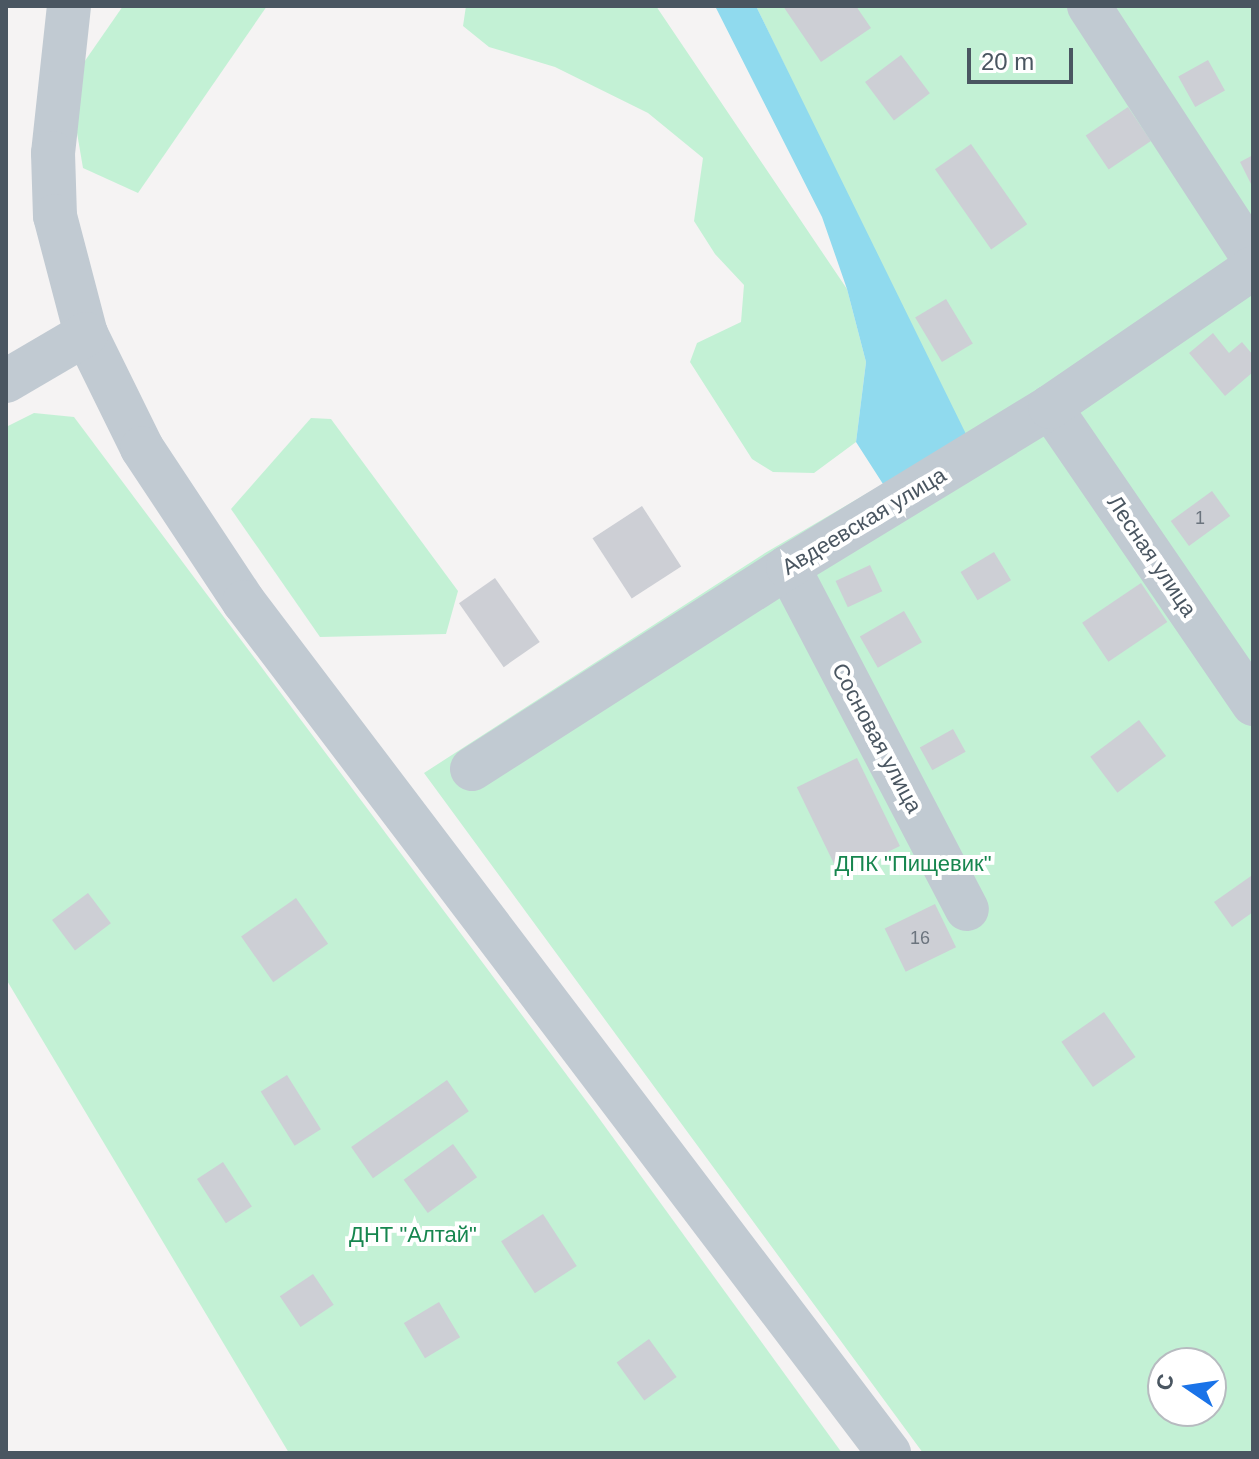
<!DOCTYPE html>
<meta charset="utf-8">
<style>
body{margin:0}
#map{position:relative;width:1259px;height:1459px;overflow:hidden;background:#f5f3f3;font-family:Arial,sans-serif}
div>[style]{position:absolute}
.green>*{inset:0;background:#c3f1d5}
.water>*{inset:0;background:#90daee}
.building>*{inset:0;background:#cdcfd5;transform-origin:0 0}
.minor>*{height:44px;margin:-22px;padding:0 22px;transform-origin:22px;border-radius:22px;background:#c1cad2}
span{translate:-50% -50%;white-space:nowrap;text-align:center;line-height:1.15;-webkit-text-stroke:8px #fff;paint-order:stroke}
.number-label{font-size:18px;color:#6b747e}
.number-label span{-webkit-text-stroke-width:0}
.street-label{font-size:22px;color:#4a5661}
.park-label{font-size:22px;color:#17864f}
.frame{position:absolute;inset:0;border:8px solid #4a5661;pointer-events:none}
.north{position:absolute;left:1147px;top:1347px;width:80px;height:80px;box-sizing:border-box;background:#fff;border:2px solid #b7bbc0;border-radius:50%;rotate:283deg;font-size:22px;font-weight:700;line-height:32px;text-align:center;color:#4a5661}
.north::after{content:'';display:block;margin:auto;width:28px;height:36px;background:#1a73e8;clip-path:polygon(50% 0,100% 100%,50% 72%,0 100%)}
.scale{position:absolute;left:967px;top:48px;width:106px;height:36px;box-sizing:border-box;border:4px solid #4a5661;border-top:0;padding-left:10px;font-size:24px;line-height:28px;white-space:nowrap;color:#4a5661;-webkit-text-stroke:6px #fff;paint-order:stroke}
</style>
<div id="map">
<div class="green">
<div style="clip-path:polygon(123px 6px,267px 6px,138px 193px,83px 168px,75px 121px,80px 68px)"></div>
<div style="clip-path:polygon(466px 6px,656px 6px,847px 289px,866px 362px,856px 442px,814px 473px,773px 472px,752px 459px,690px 362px,697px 343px,741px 322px,744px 285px,715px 254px,694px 221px,703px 158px,648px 113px,555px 67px,489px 47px,463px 26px)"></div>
<div style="clip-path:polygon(evenodd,756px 6px,1253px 6px,1253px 1453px,923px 1453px,424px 773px,765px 553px,883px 484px,904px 312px,756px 6px,1163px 1363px,1211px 1363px,1211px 1411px,1163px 1411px,1163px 1363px)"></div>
<div style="clip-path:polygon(34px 413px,74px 417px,593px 1110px,842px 1453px,289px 1453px,6px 979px,6px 427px)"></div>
<div style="clip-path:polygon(311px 418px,331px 419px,458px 591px,446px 634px,320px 637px,231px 509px)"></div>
</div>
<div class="water">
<div style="clip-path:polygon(715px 6px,756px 6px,966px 434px,883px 484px,856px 442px,866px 362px,847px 289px,822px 217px)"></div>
</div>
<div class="building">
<div style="clip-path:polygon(783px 6px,856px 6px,871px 28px,821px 62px)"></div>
<div style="left:901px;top:55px;width:48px;height:45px;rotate:53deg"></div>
<div style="left:1208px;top:60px;width:35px;height:34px;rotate:61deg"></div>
<div style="left:1128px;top:107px;width:41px;height:51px;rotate:56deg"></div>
<div style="left:971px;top:144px;width:98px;height:44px;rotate:55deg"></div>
<div style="clip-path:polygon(1253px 155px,1253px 188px,1240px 162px)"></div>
<div style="left:946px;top:299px;width:52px;height:36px;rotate:59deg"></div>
<div style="clip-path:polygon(1213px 333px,1229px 353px,1242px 342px,1253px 355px,1253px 372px,1225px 396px,1189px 353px)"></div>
<div style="left:1212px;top:491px;width:31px;height:51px;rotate:54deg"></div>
<div style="left:642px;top:506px;width:72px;height:59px;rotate:57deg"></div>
<div style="left:994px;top:552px;width:33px;height:39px;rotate:59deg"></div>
<div style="left:870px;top:565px;width:29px;height:38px;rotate:65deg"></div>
<div style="left:495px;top:578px;width:78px;height:44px;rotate:55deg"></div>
<div style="left:1141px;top:583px;width:47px;height:71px;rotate:56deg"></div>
<div style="left:904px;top:611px;width:36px;height:51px;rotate:60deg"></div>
<div style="left:1139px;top:720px;width:45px;height:61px;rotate:53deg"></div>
<div style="left:953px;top:729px;width:26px;height:38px;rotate:61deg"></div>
<div style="left:857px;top:758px;width:98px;height:67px;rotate:64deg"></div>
<div style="clip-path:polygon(1251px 876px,1253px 912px,1232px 927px,1214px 902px)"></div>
<div style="left:88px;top:893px;width:38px;height:45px;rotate:53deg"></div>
<div style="left:296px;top:898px;width:56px;height:67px;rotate:55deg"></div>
<div style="left:935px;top:904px;width:48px;height:56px;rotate:64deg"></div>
<div style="left:1104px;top:1012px;width:55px;height:52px;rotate:55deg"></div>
<div style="left:287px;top:1075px;width:64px;height:31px;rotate:58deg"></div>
<div style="left:447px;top:1080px;width:38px;height:117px;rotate:55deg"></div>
<div style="left:453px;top:1144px;width:41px;height:61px;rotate:54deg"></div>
<div style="left:223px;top:1162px;width:53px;height:31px;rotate:57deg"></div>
<div style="left:543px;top:1214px;width:62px;height:50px;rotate:57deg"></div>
<div style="left:313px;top:1274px;width:37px;height:40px;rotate:56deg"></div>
<div style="left:439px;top:1302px;width:41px;height:41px;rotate:59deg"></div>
<div style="left:649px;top:1339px;width:47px;height:40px;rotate:54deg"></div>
</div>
<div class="minor">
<div style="left:69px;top:6px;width:148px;rotate:96.2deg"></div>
<div style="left:53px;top:153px;width:63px;rotate:88.2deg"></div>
<div style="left:55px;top:216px;width:122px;rotate:75.3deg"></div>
<div style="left:86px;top:334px;width:127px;rotate:63.8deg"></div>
<div style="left:142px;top:448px;width:185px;rotate:56.5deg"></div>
<div style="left:244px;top:602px;width:1068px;rotate:52.84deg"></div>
<div style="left:1089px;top:6px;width:301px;rotate:56.9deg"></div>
<div style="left:6px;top:381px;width:93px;rotate:-30.4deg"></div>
<div style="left:1050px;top:407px;width:360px;rotate:55.6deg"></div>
<div style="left:788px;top:567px;width:386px;rotate:62.4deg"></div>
<div style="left:472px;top:769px;width:375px;rotate:-32.6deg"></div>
<div style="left:788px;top:567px;width:307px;rotate:-31.4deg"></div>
<div style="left:1050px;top:407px;width:246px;rotate:-34.4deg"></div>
</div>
<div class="number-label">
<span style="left:1200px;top:518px">1</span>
<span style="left:920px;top:938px">16</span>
</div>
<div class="street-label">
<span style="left:864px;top:521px;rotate:-31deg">Авдеевская улица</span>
<span style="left:1152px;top:556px;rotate:56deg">Лесная улица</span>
<span style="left:877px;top:738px;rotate:62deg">Сосновая улица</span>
</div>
<div class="park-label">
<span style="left:913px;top:864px">ДПК "Пищевик"</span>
<span style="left:413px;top:1235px">ДНТ "Алтай"</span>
</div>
<div class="frame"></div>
<div class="north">С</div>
<div class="scale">20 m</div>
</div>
